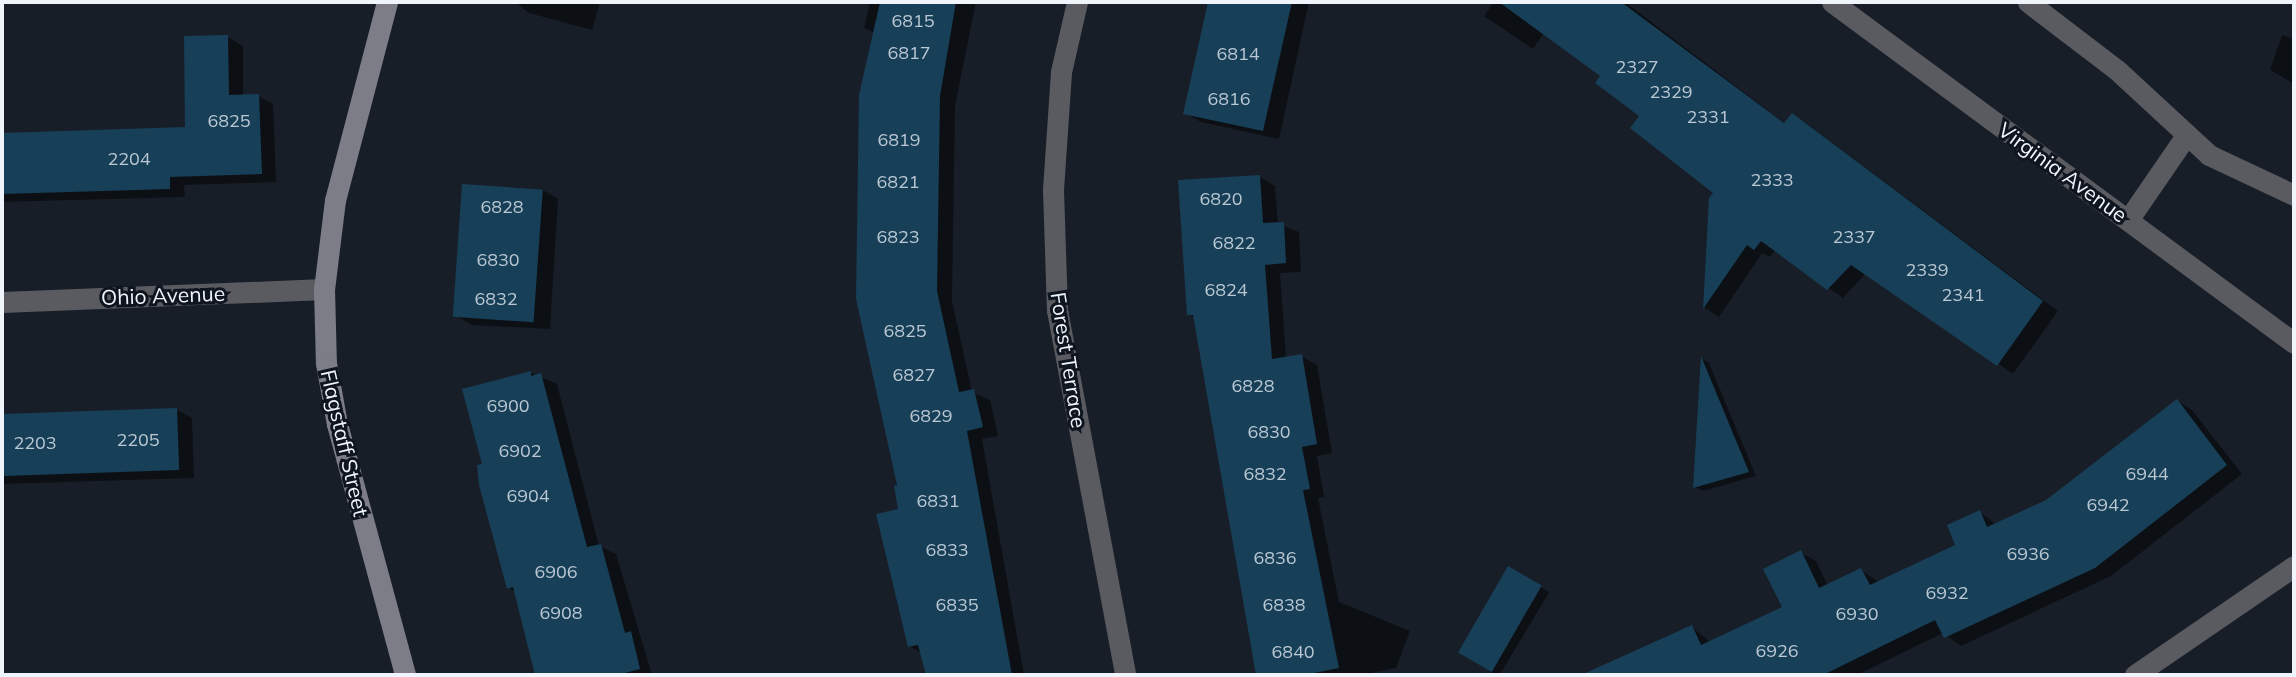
<!DOCTYPE html>
<style>
body{margin:0}
#map{position:relative;width:2296px;height:677px;overflow:hidden;background:#181e28;font-family:Mulish,sans-serif}
div>[style]{position:absolute}
.shadow>*{inset:0;background:#0007;transform-origin:0 0}
.building>*{inset:0;background:#173f57;transform-origin:0 0}
.lane>*{height:21px;margin:-10.5px;padding:0 10.5px;transform-origin:10.5px;border-radius:10.5px;background:#5a5b61}
.street>*{height:21px;margin:-10.5px;padding:0 10.5px;transform-origin:10.5px;border-radius:10.5px;background:#5a5b61}
.secondary>*{height:21px;margin:-10.5px;padding:0 10.5px;transform-origin:10.5px;border-radius:10.5px;background:#7c7d87}
span{translate:-50% -50%;white-space:nowrap;text-align:center;line-height:1.15;-webkit-text-stroke:6px #0f151e;paint-order:stroke}
.number-label{font-size:18px;color:#bac8d3}
.number-label span{-webkit-text-stroke-width:0}
.street-label{font-size:21px;color:#f0f5fc}
.frame{position:absolute;inset:0;border:4px solid #f0f5fc;pointer-events:none}
</style>
<div id="map">
<div class="shadow">
<div style="clip-path:polygon(515px 2px,600px 2px,592px 30px,529px 13px)"></div>
<div style="clip-path:polygon(870px 2px,976px 2px,955px 106px,952px 301px,972px 392px,990px 400px,998px 436px,982px 439px,1024px 675px,928px 675px,922px 653px,909px 646px,874px 33px,864px 28px)"></div>
<div style="clip-path:polygon(1210px 2px,1309px 2px,1279px 139px,1201px 122px,1185px 113px)"></div>
<div style="clip-path:polygon(1494px 2px,1625px 2px,1786px 124px,1792px 115px,1807px 124px,2058px 311px,2013px 374px,1866px 273px,1843px 298px,1775px 250px,1770px 257px,1762px 253px,1719px 317px,1705px 308px,1711px 199px,1716px 193px,1603px 76px,1544px 33px,1533px 49px,1484px 16px)"></div>
<div style="clip-path:polygon(2282px 35px,2294px 39px,2294px 84px,2270px 70px)"></div>
<div style="clip-path:polygon(228px 37px,243px 46px,243px 96px,258px 96px,273px 104px,276px 182px,184px 185px,185px 197px,2px 202px,2px 135px,186px 128px)"></div>
<div style="clip-path:polygon(1260px 177px,1275px 186px,1278px 224px,1299px 232px,1301px 272px,1280px 273px,1286px 358px,1301px 356px,1317px 365px,1332px 453px,1317px 456px,1324px 497px,1318px 498px,1339px 602px,1410px 631px,1396px 668px,1361px 675px,1258px 675px,1195px 318px,1189px 314px)"></div>
<div style="clip-path:polygon(543px 190px,558px 199px,550px 329px,472px 325px,456px 316px)"></div>
<div style="clip-path:polygon(1702px 359px,1709px 363px,1756px 476px,1703px 491px,1695px 487px)"></div>
<div style="clip-path:polygon(531px 373px,557px 384px,599px 546px,616px 554px,652px 675px,537px 675px,516px 592px,509px 588px,484px 466px)"></div>
<div style="clip-path:polygon(2177px 401px,2192px 410px,2242px 474px,2111px 576px,1961px 646px,1943px 633px,1857px 675px,1585px 675px,1692px 627px,1711px 643px,1784px 608px,1800px 552px,1816px 561px,1828px 586px,1861px 570px,1879px 582px,1958px 546px,1980px 512px,1997px 525px,2047px 502px)"></div>
<div style="clip-path:polygon(177px 410px,192px 418px,194px 478px,2px 484px,2px 415px)"></div>
<div style="left:1509px;top:568px;width:47px;height:98px;rotate:31deg"></div>
</div>
<div class="building">
<div style="clip-path:polygon(880px 2px,956px 2px,940px 96px,937px 291px,959px 392px,974px 389px,983px 427px,967px 431px,1012px 675px,926px 675px,918px 645px,908px 647px,876px 514px,898px 509px,894px 486px,897px 485px,856px 299px,859px 95px)"></div>
<div style="clip-path:polygon(1208px 2px,1292px 2px,1263px 131px,1183px 114px)"></div>
<div style="clip-path:polygon(1499px 2px,1621px 2px,1784px 123px,1792px 113px,2043px 301px,1997px 366px,1851px 265px,1827px 290px,1761px 241px,1754px 250px,1747px 245px,1703px 309px,1709px 198px,1713px 193px,1630px 128px,1639px 116px,1595px 83px,1600px 76px)"></div>
<div style="clip-path:polygon(228px 35px,229px 95px,259px 94px,262px 174px,170px 177px,170px 189px,2px 194px,2px 133px,185px 127px,184px 36px)"></div>
<div style="clip-path:polygon(1260px 175px,1263px 223px,1284px 222px,1286px 263px,1265px 265px,1272px 359px,1302px 354px,1317px 444px,1302px 447px,1310px 489px,1303px 490px,1339px 668px,1304px 675px,1256px 675px,1193px 315px,1187px 315px,1178px 180px)"></div>
<div style="left:462px;top:184px;width:81px;height:133px;rotate:4deg"></div>
<div style="clip-path:polygon(1701px 356px,1749px 472px,1693px 488px)"></div>
<div style="clip-path:polygon(531px 371px,531px 376px,541px 373px,587px 547px,601px 544px,625px 633px,631px 631px,640px 669px,617px 675px,535px 675px,513px 587px,507px 589px,479px 485px,477px 465px,482px 464px,462px 389px)"></div>
<div style="clip-path:polygon(2177px 399px,2227px 465px,2095px 568px,1944px 638px,1935px 620px,1823px 675px,1581px 675px,1692px 625px,1701px 645px,1782px 607px,1763px 569px,1801px 550px,1819px 588px,1861px 568px,1870px 585px,1955px 545px,1947px 525px,1980px 510px,1987px 527px,2046px 500px)"></div>
<div style="left:177px;top:408px;width:62px;height:175px;rotate:88deg"></div>
<div style="left:1508px;top:566px;width:39px;height:100px;rotate:30deg"></div>
</div>
<div class="lane">
<div style="left:2028px;top:2px;width:112px;rotate:37.4deg"></div>
<div style="left:2128px;top:220px;width:104px;rotate:-55.5deg"></div>
</div>
<div class="street">
<div style="left:1077px;top:2px;width:72px;rotate:102.9deg"></div>
<div style="left:1061px;top:72px;width:118px;rotate:93.9deg"></div>
<div style="left:1053px;top:190px;width:120px;rotate:88.1deg"></div>
<div style="left:1057px;top:310px;width:371px;rotate:79.4deg"></div>
<div style="left:1832px;top:2px;width:574px;rotate:36.43deg"></div>
<div style="left:2117px;top:70px;width:125px;rotate:42.7deg"></div>
<div style="left:2209px;top:155px;width:94px;rotate:25.2deg"></div>
<div style="left:2px;top:302px;width:322px;rotate:-2.3deg"></div>
<div style="left:2135px;top:675px;width:193px;rotate:-34.4deg"></div>
</div>
<div class="secondary">
<div style="left:387px;top:2px;width:205px;rotate:104.7deg"></div>
<div style="left:335px;top:200px;width:90px;rotate:97deg"></div>
<div style="left:324px;top:289px;width:74px;rotate:88.5deg"></div>
<div style="left:326px;top:363px;width:62px;rotate:79.8deg"></div>
<div style="left:337px;top:424px;width:260px;rotate:74.8deg"></div>
</div>
<div class="number-label">
<span style="left:913px;top:21px">6815</span>
<span style="left:909px;top:53px">6817</span>
<span style="left:1238px;top:54px">6814</span>
<span style="left:1637px;top:67px">2327</span>
<span style="left:1671px;top:92px">2329</span>
<span style="left:1229px;top:99px">6816</span>
<span style="left:1708px;top:117px">2331</span>
<span style="left:229px;top:121px">6825</span>
<span style="left:899px;top:140px">6819</span>
<span style="left:129px;top:159px">2204</span>
<span style="left:1772px;top:180px">2333</span>
<span style="left:898px;top:182px">6821</span>
<span style="left:1221px;top:199px">6820</span>
<span style="left:502px;top:207px">6828</span>
<span style="left:898px;top:237px">6823</span>
<span style="left:1854px;top:237px">2337</span>
<span style="left:1234px;top:243px">6822</span>
<span style="left:498px;top:260px">6830</span>
<span style="left:1927px;top:270px">2339</span>
<span style="left:1226px;top:290px">6824</span>
<span style="left:1963px;top:295px">2341</span>
<span style="left:496px;top:299px">6832</span>
<span style="left:905px;top:331px">6825</span>
<span style="left:914px;top:375px">6827</span>
<span style="left:1253px;top:386px">6828</span>
<span style="left:508px;top:406px">6900</span>
<span style="left:931px;top:416px">6829</span>
<span style="left:1269px;top:432px">6830</span>
<span style="left:138px;top:440px">2205</span>
<span style="left:35px;top:443px">2203</span>
<span style="left:520px;top:451px">6902</span>
<span style="left:1265px;top:474px">6832</span>
<span style="left:2147px;top:474px">6944</span>
<span style="left:528px;top:496px">6904</span>
<span style="left:938px;top:501px">6831</span>
<span style="left:2108px;top:505px">6942</span>
<span style="left:947px;top:550px">6833</span>
<span style="left:2028px;top:554px">6936</span>
<span style="left:1275px;top:558px">6836</span>
<span style="left:556px;top:572px">6906</span>
<span style="left:1947px;top:593px">6932</span>
<span style="left:957px;top:605px">6835</span>
<span style="left:1284px;top:605px">6838</span>
<span style="left:561px;top:613px">6908</span>
<span style="left:1857px;top:614px">6930</span>
<span style="left:1777px;top:651px">6926</span>
<span style="left:1293px;top:652px">6840</span>
</div>
<div class="street-label">
<span style="left:2063px;top:172px;rotate:36deg">Virginia Avenue</span>
<span style="left:163px;top:295px;rotate:-2deg">Ohio Avenue</span>
<span style="left:1069px;top:360px;rotate:81deg">Forest Terrace</span>
<span style="left:345px;top:443px;rotate:77deg">Flagstaff Street</span>
</div>
<div class="frame"></div>
</div>
